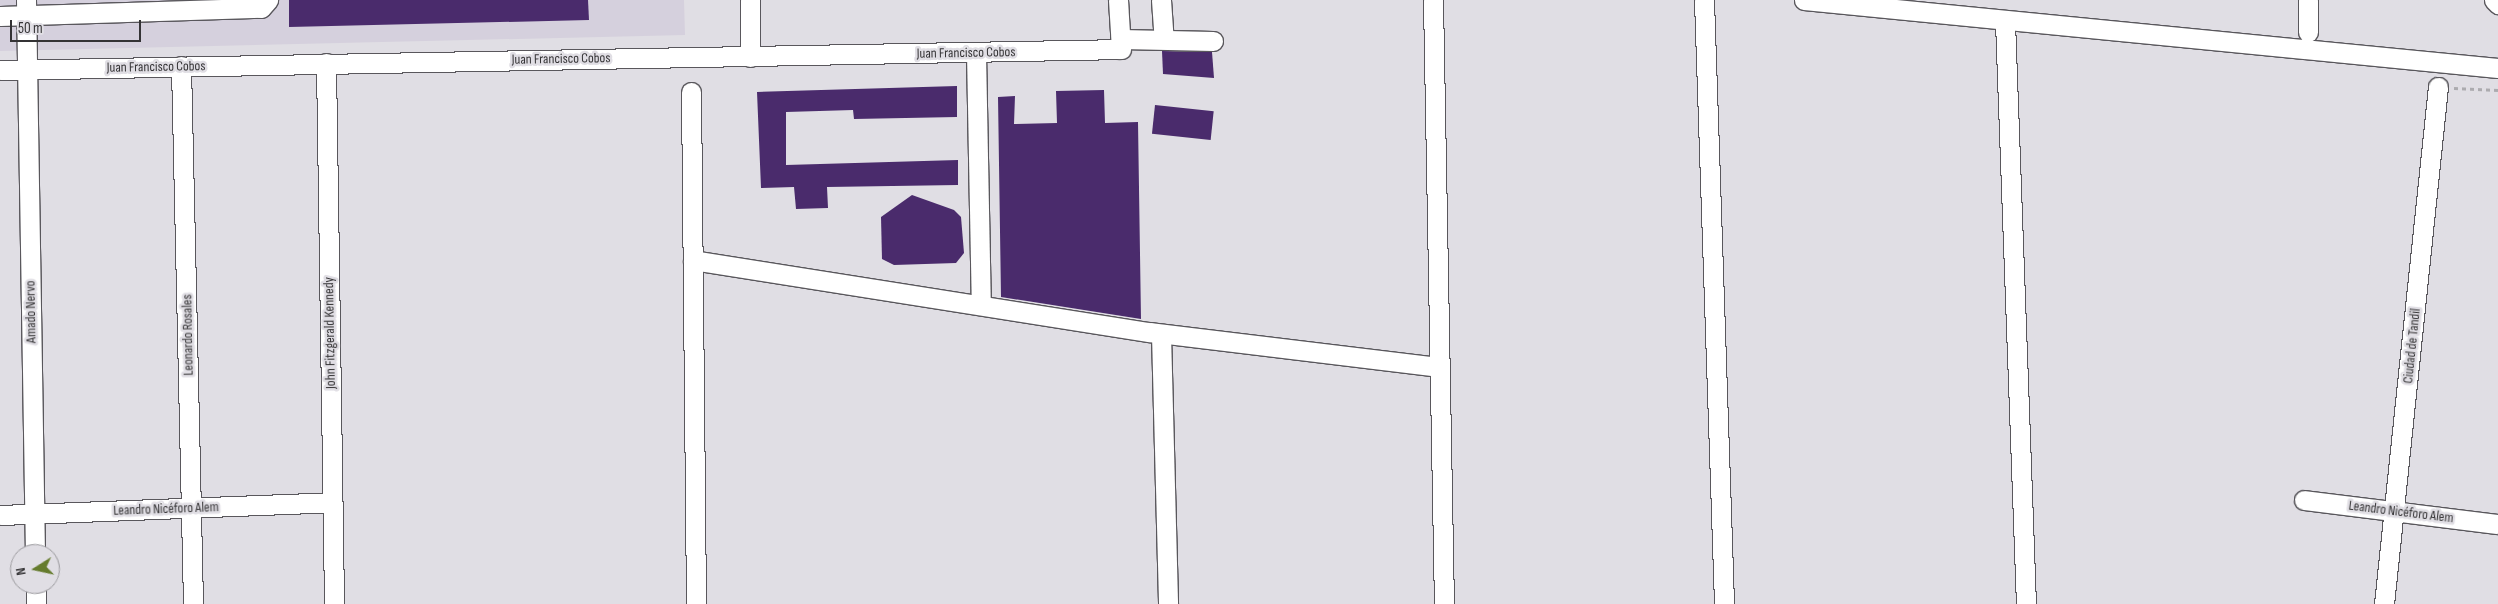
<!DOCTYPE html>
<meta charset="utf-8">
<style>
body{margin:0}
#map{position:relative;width:2498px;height:604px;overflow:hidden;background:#e0dee4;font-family:"Sofia Sans Condensed",sans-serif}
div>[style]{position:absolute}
.built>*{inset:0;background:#d5d0dd}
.building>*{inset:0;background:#4a2b6c;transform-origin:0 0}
.path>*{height:3px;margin-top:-1.5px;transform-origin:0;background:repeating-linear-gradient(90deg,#acabaf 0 4px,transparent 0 8px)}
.roads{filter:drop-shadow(1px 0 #59575c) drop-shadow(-1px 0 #59575c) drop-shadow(0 1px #59575c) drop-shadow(0 -1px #59575c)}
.minor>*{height:19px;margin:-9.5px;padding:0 9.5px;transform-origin:9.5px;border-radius:9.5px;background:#fff}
span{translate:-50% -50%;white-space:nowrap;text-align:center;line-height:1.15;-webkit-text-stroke:5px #e0dee4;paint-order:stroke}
.street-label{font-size:14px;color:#343335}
.north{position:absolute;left:10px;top:544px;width:50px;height:50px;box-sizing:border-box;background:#e0dee4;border:1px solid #9b9a9e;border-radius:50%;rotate:260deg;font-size:14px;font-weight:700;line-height:20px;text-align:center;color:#343335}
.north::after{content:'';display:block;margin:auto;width:18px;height:22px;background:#657b2d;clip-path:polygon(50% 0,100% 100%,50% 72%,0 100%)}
.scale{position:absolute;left:10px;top:20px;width:131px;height:22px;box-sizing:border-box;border:2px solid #343335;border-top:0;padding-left:6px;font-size:15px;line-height:18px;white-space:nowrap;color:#343335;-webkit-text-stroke:4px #e0dee4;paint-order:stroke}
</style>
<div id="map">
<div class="built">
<div style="clip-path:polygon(0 0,684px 0,685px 35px,0 51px)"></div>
</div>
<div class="building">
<div style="clip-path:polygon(289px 0,588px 0,589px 20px,289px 27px)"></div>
<div style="clip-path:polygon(1162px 51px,1212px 52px,1214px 78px,1163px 74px)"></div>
<div style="clip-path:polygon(957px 86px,957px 117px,854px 119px,853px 110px,786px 112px,786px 165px,958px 160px,958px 185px,827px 187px,828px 208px,796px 209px,794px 187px,761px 188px,757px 92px)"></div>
<div style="clip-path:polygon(1104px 90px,1105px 123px,1138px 122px,1141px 319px,1001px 297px,998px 97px,1015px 96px,1014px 124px,1057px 123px,1056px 91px)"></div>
<div style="left:1155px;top:105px;width:59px;height:29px;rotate:6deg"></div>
<div style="clip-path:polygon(912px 195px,954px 210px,961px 217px,964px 253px,956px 263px,894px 265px,882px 259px,881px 217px)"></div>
</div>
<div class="path">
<div style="left:2454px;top:88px;width:44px;rotate:2.6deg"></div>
</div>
<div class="roads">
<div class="minor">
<div style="left:26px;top:0;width:554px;rotate:89.07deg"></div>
<div style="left:750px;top:0;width:57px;rotate:90deg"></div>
<div style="left:1161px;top:0;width:39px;rotate:86deg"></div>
<div style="left:1433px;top:0;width:604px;rotate:88.96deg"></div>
<div style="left:1704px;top:0;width:604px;rotate:88.1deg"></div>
<div style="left:1804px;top:0;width:697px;rotate:5.6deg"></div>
<div style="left:2308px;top:0;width:32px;rotate:90deg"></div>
<div style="left:2494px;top:0;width:6px;rotate:45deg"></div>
<div style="left:0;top:16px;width:261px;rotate:-1.8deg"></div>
<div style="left:261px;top:8px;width:11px;rotate:-49deg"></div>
<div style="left:2005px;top:21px;width:583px;rotate:87.94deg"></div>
<div style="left:1121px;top:39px;width:92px;rotate:1.2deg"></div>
<div style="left:976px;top:53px;width:252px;rotate:88.9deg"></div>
<div style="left:326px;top:63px;width:541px;rotate:89.15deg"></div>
<div style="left:181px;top:66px;width:538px;rotate:88.72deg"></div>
<div style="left:0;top:70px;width:1121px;rotate:-1.07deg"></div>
<div style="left:1121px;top:49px;width:49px;rotate:-93.5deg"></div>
<div style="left:691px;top:92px;width:512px;rotate:89.44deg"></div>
<div style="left:693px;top:260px;width:463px;rotate:9deg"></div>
<div style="left:1150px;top:332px;width:291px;rotate:6.9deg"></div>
<div style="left:1161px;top:334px;width:270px;rotate:88.5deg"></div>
<div style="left:2304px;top:500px;width:195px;rotate:7.1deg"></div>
<div style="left:0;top:515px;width:332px;rotate:-2.2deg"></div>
<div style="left:36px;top:584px;width:20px;rotate:90deg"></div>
<div style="left:2384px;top:604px;width:520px;rotate:-84.04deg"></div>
</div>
</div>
<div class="street-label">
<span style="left:966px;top:53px;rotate:-1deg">Juan Francisco Cobos</span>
<span style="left:561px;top:59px;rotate:-1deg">Juan Francisco Cobos</span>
<span style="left:156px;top:67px;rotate:-1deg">Juan Francisco Cobos</span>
<span style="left:31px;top:312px;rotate:-91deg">Amado Nervo</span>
<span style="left:330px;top:333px;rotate:-91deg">John Fitzgerald Kennedy</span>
<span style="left:188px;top:335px;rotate:-91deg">Leonardo Rosales</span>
<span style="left:2412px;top:346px;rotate:-84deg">Ciudad de Tandil</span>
<span style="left:166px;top:509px;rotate:-2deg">Leandro Nicéforo Alem</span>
<span style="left:2401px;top:512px;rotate:7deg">Leandro Nicéforo Alem</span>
</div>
<div class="north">N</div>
<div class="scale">50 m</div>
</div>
